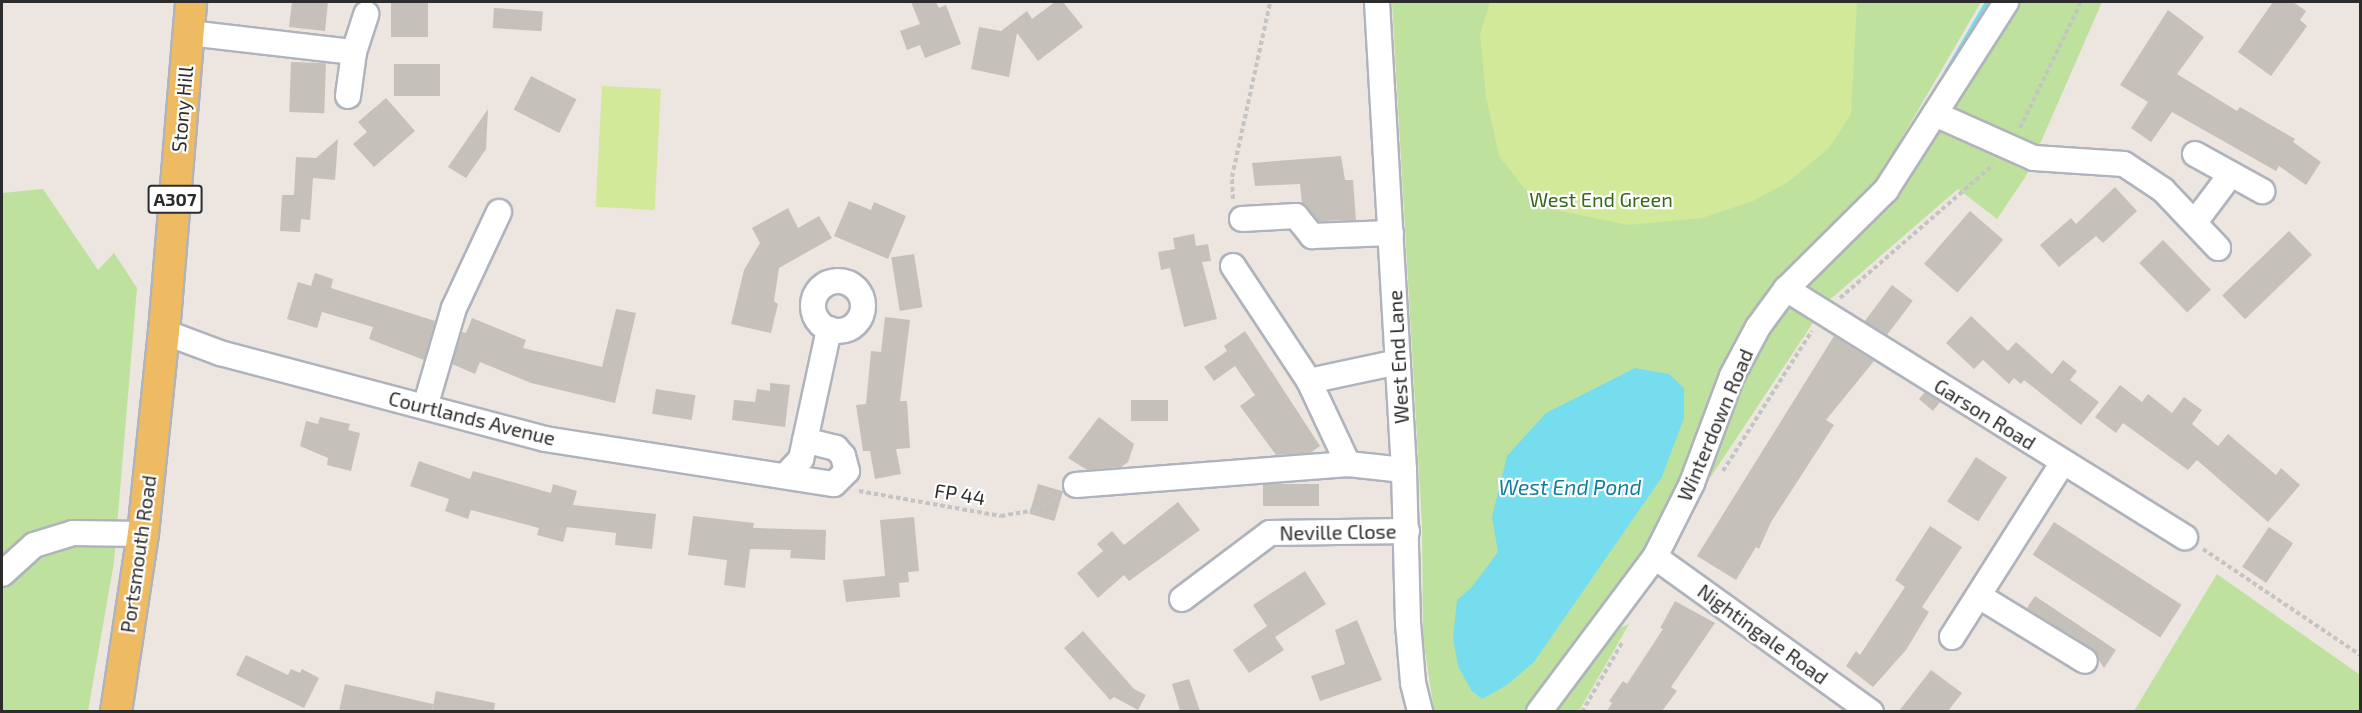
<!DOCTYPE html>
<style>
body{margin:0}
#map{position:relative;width:2362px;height:713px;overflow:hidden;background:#ede5df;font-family:"Exo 2",sans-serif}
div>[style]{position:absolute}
.green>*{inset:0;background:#bee29d}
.pitch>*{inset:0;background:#d2e999;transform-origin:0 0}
.water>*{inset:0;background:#75dded}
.stream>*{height:7px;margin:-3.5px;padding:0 3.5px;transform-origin:3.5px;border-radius:3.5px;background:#75dded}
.building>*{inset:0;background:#c6c0ba;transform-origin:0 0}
.path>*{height:4px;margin-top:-2px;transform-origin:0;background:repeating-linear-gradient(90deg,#c4c4c4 0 4.5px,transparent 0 7.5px)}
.roads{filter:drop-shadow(2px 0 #afb3bc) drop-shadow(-2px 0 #afb3bc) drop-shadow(0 2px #afb3bc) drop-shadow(0 -2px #afb3bc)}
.minor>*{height:24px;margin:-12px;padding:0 12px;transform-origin:12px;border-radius:12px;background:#fff}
.minor>.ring{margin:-12px;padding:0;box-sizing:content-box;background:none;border:24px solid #fff;border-radius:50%}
.major>*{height:30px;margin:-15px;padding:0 15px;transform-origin:15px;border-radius:15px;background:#eebb63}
span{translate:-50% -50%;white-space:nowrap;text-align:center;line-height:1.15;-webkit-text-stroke:4.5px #fff;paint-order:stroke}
.shield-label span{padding:2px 4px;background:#fff;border:2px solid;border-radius:4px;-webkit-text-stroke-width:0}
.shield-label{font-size:18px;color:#2c2c2c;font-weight:700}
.street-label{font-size:20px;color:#2c2c2c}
.park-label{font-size:20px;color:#36691c}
.water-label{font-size:21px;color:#107f9c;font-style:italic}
.frame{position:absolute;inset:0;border:3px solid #2c2c2c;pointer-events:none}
</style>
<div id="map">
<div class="green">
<div style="clip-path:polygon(1392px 2px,1981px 2px,1864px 203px,1797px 269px,1652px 551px,1528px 711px,1434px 711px,1423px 638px,1422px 524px)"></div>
<div style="clip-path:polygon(2019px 2px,2102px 2px,2026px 176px,1997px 219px,1958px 189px,1826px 303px,1710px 478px,1711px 463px,1735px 397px,1770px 329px,1961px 97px)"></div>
<div style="clip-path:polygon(43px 189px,98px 270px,114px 253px,137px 288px,114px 562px,88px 711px,2px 711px,2px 193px)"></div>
<div style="clip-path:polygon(2217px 574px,2360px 675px,2360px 711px,2134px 711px)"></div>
<div style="clip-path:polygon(1629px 624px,1579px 711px,1558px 711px,1597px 656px,1620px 628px)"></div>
</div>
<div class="pitch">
<div style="clip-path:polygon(1490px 2px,1857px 2px,1851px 114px,1829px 148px,1788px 182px,1753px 201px,1702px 218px,1628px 225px,1556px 210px,1525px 189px,1499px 156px,1486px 96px,1480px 35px)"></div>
<div style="left:602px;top:86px;width:59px;height:121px;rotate:3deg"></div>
</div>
<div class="water">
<div style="clip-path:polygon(1635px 368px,1669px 374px,1684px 388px,1684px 418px,1662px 477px,1534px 662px,1507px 685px,1482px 699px,1471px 690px,1458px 666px,1453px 638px,1457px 600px,1471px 588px,1498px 552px,1492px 517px,1507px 456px,1546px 413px)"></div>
</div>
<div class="stream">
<div style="left:1947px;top:72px;width:81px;rotate:-59.6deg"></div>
</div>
<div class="building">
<div style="clip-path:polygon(292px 2px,328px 2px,325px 31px,289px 27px)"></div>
<div style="left:391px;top:2px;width:37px;height:35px"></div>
<div style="clip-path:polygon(911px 2px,936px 2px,939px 8px,946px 5px,961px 44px,925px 58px,920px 45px,907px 50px,900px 31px,920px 24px)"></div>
<div style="clip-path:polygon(1055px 2px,1063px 2px,1083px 27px,1038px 61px,1017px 33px,1009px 77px,971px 69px,979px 27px,1001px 31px,1027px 11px,1032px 19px)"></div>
<div style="clip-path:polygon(2273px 2px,2293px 2px,2306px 11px,2300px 20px,2307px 26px,2271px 76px,2238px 52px)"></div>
<div style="left:494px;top:8px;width:49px;height:20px;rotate:4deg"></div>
<div style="clip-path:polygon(2168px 10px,2204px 37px,2177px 74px,2237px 111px,2240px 107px,2295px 139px,2293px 142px,2321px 162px,2306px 185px,2279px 166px,2276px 171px,2172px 112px,2151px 142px,2131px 128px,2148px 102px,2120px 85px)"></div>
<div style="left:291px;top:62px;width:35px;height:50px;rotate:2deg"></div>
<div style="left:394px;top:64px;width:46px;height:32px"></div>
<div style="left:531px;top:76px;width:51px;height:38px;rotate:27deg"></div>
<div style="clip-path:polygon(386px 98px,415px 131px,374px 167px,353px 144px,367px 132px,358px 122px)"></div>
<div style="clip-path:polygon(488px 109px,486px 149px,466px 178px,448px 167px)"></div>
<div style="clip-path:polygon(338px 139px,335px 180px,313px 178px,310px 220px,301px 219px,300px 232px,280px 231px,282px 195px,294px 195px,296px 157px,316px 158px)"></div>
<div style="clip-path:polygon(1341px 156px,1345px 180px,1353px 180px,1356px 220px,1319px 221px,1302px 203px,1300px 184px,1255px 186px,1252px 163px)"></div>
<div style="clip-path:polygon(2115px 187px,2137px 211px,2103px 243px,2096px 236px,2059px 267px,2040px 245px,2071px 218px,2076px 224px)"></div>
<div style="clip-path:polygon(849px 201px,871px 210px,874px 202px,906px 216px,888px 259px,834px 236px)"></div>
<div style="clip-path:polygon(788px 208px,798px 228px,819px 216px,832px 238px,779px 268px,774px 301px,778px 304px,771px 333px,731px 324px,744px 270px,760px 243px,752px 228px)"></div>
<div style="left:1970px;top:211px;width:44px;height:70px;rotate:41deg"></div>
<div style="left:2289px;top:231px;width:33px;height:93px;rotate:46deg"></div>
<div style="clip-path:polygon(1194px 234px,1196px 246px,1208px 244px,1211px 261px,1202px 262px,1217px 319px,1184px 327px,1170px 268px,1161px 270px,1158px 252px,1175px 249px,1173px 238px)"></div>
<div style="left:2163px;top:240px;width:69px;height:33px;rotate:46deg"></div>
<div style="left:914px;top:254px;width:54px;height:23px;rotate:81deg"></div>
<div style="clip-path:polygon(315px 273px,333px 279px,331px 288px,435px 321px,424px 360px,369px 339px,373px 327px,322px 312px,317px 328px,287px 319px,298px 282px,311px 286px)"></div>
<div style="left:1892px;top:285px;width:26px;height:46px;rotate:37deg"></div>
<div style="clip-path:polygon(616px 309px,636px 313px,615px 403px,531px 383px,480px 362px,475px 374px,452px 364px,462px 332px,466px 333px,472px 318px,526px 340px,523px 348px,602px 367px)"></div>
<div style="clip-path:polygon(1971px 316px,2008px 351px,2016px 342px,2052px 374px,2063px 360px,2077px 371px,2070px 380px,2099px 402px,2081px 425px,2024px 380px,2021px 384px,2014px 378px,2009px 384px,1983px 360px,1974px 369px,1946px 343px)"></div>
<div style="clip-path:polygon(885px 317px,910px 320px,900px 401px,907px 401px,910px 448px,896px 449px,901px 474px,875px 479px,870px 451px,863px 451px,856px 405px,866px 404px,871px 351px,881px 352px)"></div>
<div style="clip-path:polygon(1245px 331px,1320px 446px,1310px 453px,1276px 455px,1240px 406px,1255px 395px,1235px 366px,1214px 381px,1204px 367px,1227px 351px,1224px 346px)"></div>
<div style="clip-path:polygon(1834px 336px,1874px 361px,1826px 420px,1834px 425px,1771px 522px,1759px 549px,1756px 547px,1736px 580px,1697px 556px)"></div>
<div style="clip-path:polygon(770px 383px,790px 385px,785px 427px,732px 420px,734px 400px,755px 402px,757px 389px,770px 391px)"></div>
<div style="clip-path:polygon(2120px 385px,2142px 402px,2148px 394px,2172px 413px,2184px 397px,2202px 410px,2192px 424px,2218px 446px,2228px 434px,2276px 475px,2281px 468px,2300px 485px,2268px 522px,2197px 460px,2188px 470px,2123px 423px,2116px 433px,2095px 417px)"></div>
<div style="left:656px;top:389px;width:40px;height:25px;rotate:9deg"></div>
<div style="clip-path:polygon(1925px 392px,1940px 402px,1933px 411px,1919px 399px)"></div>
<div style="left:1131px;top:400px;width:37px;height:21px"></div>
<div style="clip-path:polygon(320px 417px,350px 424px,348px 430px,360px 433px,351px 471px,327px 465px,328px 458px,300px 446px,306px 421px,318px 424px)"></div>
<div style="clip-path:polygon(1099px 417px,1134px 444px,1128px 462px,1121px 467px,1087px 470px,1068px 458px)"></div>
<div style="left:1976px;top:457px;width:37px;height:53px;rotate:33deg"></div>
<div style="clip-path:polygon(419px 461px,470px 479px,473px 471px,551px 493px,553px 484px,577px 491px,573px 505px,656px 514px,652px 549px,615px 545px,616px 533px,567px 527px,563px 542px,537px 535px,539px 528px,471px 510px,468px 519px,445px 511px,449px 499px,410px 486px)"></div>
<div style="left:1038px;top:484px;width:26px;height:31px;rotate:16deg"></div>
<div style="left:1319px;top:484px;width:22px;height:56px;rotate:90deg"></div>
<div style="clip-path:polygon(1178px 502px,1200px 530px,1129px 581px,1124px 575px,1098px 598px,1077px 573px,1103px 551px,1097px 544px,1112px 531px,1124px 545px)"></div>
<div style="clip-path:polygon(693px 516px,754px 523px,753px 528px,826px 530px,825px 560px,790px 558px,791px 550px,750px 549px,745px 588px,724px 585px,727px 560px,688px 555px)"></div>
<div style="clip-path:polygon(914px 517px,919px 571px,908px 572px,909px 582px,899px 583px,900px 597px,846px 602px,843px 580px,885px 576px,880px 520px)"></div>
<div style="left:2054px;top:522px;width:152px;height:39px;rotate:33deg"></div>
<div style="clip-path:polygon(1930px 526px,1962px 547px,1922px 607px,1929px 612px,1906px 650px,1873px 687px,1846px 666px,1856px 651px,1860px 655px,1905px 587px,1895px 580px)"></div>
<div style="left:2269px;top:527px;width:29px;height:48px;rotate:34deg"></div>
<div style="clip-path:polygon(1305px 571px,1326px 604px,1275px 637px,1284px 650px,1249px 673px,1233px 650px,1267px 626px,1253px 605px)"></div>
<div style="clip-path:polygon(2035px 596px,2116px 650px,2104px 668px,2092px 649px,2027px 608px)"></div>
<div style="clip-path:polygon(1675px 601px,1715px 623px,1671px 687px,1677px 691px,1662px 711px,1607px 711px,1612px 703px,1609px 701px,1623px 681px,1627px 684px,1663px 629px,1660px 628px)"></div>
<div style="clip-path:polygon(1357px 620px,1382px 680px,1320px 701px,1311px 676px,1345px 664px,1335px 630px)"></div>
<div style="clip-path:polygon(1083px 631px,1134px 689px,1146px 695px,1138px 710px,1114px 697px,1110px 700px,1064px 648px)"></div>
<div style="clip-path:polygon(246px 655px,288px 675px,291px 669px,300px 673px,302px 669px,319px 678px,304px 708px,236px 675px)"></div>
<div style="clip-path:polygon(1931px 670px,1962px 693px,1948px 711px,1899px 711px)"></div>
<div style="clip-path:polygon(1189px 679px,1200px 711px,1180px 711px,1172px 684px)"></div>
<div style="clip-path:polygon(345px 684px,433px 704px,432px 711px,339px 711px)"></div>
<div style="clip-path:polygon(436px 691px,495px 703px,494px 711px,432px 711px)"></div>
</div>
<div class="path">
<div style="left:2020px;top:128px;width:140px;rotate:-64.2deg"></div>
<div style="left:1233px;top:199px;width:22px;rotate:-93deg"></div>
<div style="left:1232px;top:177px;width:179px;rotate:-77.7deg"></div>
<div style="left:1840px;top:298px;width:203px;rotate:-41deg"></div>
<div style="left:1723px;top:471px;width:166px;rotate:-57.6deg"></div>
<div style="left:859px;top:491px;width:144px;rotate:10deg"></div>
<div style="left:1001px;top:516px;width:35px;rotate:-10deg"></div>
<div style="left:1035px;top:510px;width:27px;rotate:-31deg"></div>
<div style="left:2203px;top:549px;width:189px;rotate:34deg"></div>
<div style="left:1582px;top:712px;width:82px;rotate:-60deg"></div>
</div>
<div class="roads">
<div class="minor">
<div style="left:1377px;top:2px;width:469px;rotate:86.7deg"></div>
<div style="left:1404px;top:470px;width:153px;rotate:88.5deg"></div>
<div style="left:1408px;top:623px;width:60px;rotate:85.2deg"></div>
<div style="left:1413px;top:683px;width:30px;rotate:76deg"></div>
<div style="left:189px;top:33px;width:166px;rotate:6.6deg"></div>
<div style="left:348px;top:96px;width:44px;rotate:-82.2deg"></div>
<div style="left:354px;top:52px;width:40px;rotate:-72deg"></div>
<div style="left:1935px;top:114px;width:108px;rotate:24deg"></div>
<div style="left:2034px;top:158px;width:90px;rotate:3.8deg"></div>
<div style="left:2124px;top:164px;width:47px;rotate:33.7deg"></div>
<div style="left:2163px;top:190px;width:80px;rotate:46.5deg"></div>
<div style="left:2195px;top:154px;width:77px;rotate:28.9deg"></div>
<div style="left:1242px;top:219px;width:54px;rotate:-3.2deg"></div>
<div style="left:1296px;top:216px;width:26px;rotate:51deg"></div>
<div style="left:1312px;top:236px;width:79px;rotate:-2.2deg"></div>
<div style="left:2195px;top:222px;width:60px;rotate:-53.1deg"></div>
<div style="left:1233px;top:266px;width:138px;rotate:56.5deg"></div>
<div style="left:1309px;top:381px;width:92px;rotate:64.8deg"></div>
<div class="ring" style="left:813px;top:281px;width:26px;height:26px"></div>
<div style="left:1786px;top:289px;width:470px;rotate:31.9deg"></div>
<div style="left:164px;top:332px;width:60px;rotate:20.6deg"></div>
<div style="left:220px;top:353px;width:336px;rotate:14.8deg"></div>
<div style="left:545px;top:439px;width:292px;rotate:8.9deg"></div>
<div style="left:834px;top:484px;width:18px;rotate:-45deg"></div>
<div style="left:847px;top:471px;width:16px;rotate:-105deg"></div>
<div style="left:843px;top:456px;width:11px;rotate:-131deg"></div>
<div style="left:836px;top:448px;width:32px;rotate:-166deg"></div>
<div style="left:1309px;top:381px;width:91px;rotate:-12.1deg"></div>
<div style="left:425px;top:407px;width:103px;rotate:-73.7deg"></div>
<div style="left:454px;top:308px;width:106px;rotate:-64.9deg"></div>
<div style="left:787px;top:474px;width:21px;rotate:-47deg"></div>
<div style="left:801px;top:459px;width:133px;rotate:-77.8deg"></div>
<div style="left:1076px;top:485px;width:273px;rotate:-4.4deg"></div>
<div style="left:1348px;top:464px;width:56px;rotate:6.1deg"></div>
<div style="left:1655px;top:557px;width:266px;rotate:35.7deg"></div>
<div style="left:2px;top:574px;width:43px;rotate:-42.2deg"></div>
<div style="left:34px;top:545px;width:41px;rotate:-17.1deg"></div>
<div style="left:73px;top:533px;width:70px;rotate:0.8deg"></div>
<div style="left:1979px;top:596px;width:124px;rotate:31.5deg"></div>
<div style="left:1182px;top:599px;width:110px;rotate:-36.9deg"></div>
<div style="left:1270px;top:533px;width:137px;rotate:-0.8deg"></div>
<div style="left:1952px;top:637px;width:205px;rotate:-57.6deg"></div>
<div style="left:1539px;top:712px;width:194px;rotate:-53.2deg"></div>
<div style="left:1655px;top:557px;width:83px;rotate:-63.4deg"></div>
<div style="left:1692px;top:483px;width:114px;rotate:-69.5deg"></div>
<div style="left:1732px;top:376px;width:55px;rotate:-62deg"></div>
<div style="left:1758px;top:327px;width:47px;rotate:-53.6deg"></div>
<div style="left:1786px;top:289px;width:141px;rotate:-44.7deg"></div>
<div style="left:1886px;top:190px;width:223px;rotate:-57.4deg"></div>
</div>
<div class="major">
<div style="left:116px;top:712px;width:180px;rotate:-81.4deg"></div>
<div style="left:143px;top:534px;width:203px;rotate:-84.1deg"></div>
<div style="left:164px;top:332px;width:331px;rotate:-85.3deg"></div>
</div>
</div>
<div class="shield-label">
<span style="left:175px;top:199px">A307</span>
</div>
<div class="street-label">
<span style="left:182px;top:109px;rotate:-85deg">Stony Hill</span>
<span style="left:1398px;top:357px;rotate:-93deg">West End Lane</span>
<span style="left:1985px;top:414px;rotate:32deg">Garson Road</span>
<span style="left:472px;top:418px;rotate:14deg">Courtlands Avenue</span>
<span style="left:1715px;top:425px;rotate:-67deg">Winterdown Road</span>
<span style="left:960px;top:494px;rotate:9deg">FP 44</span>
<span style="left:1338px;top:532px;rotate:-1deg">Neville Close</span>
<span style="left:138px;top:554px;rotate:-82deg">Portsmouth Road</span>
<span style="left:1763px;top:634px;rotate:36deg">Nightingale Road</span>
</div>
<div class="park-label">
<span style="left:1601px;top:199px">West End Green</span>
</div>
<div class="water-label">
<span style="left:1570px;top:487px">West End Pond</span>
</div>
<div class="frame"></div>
</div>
